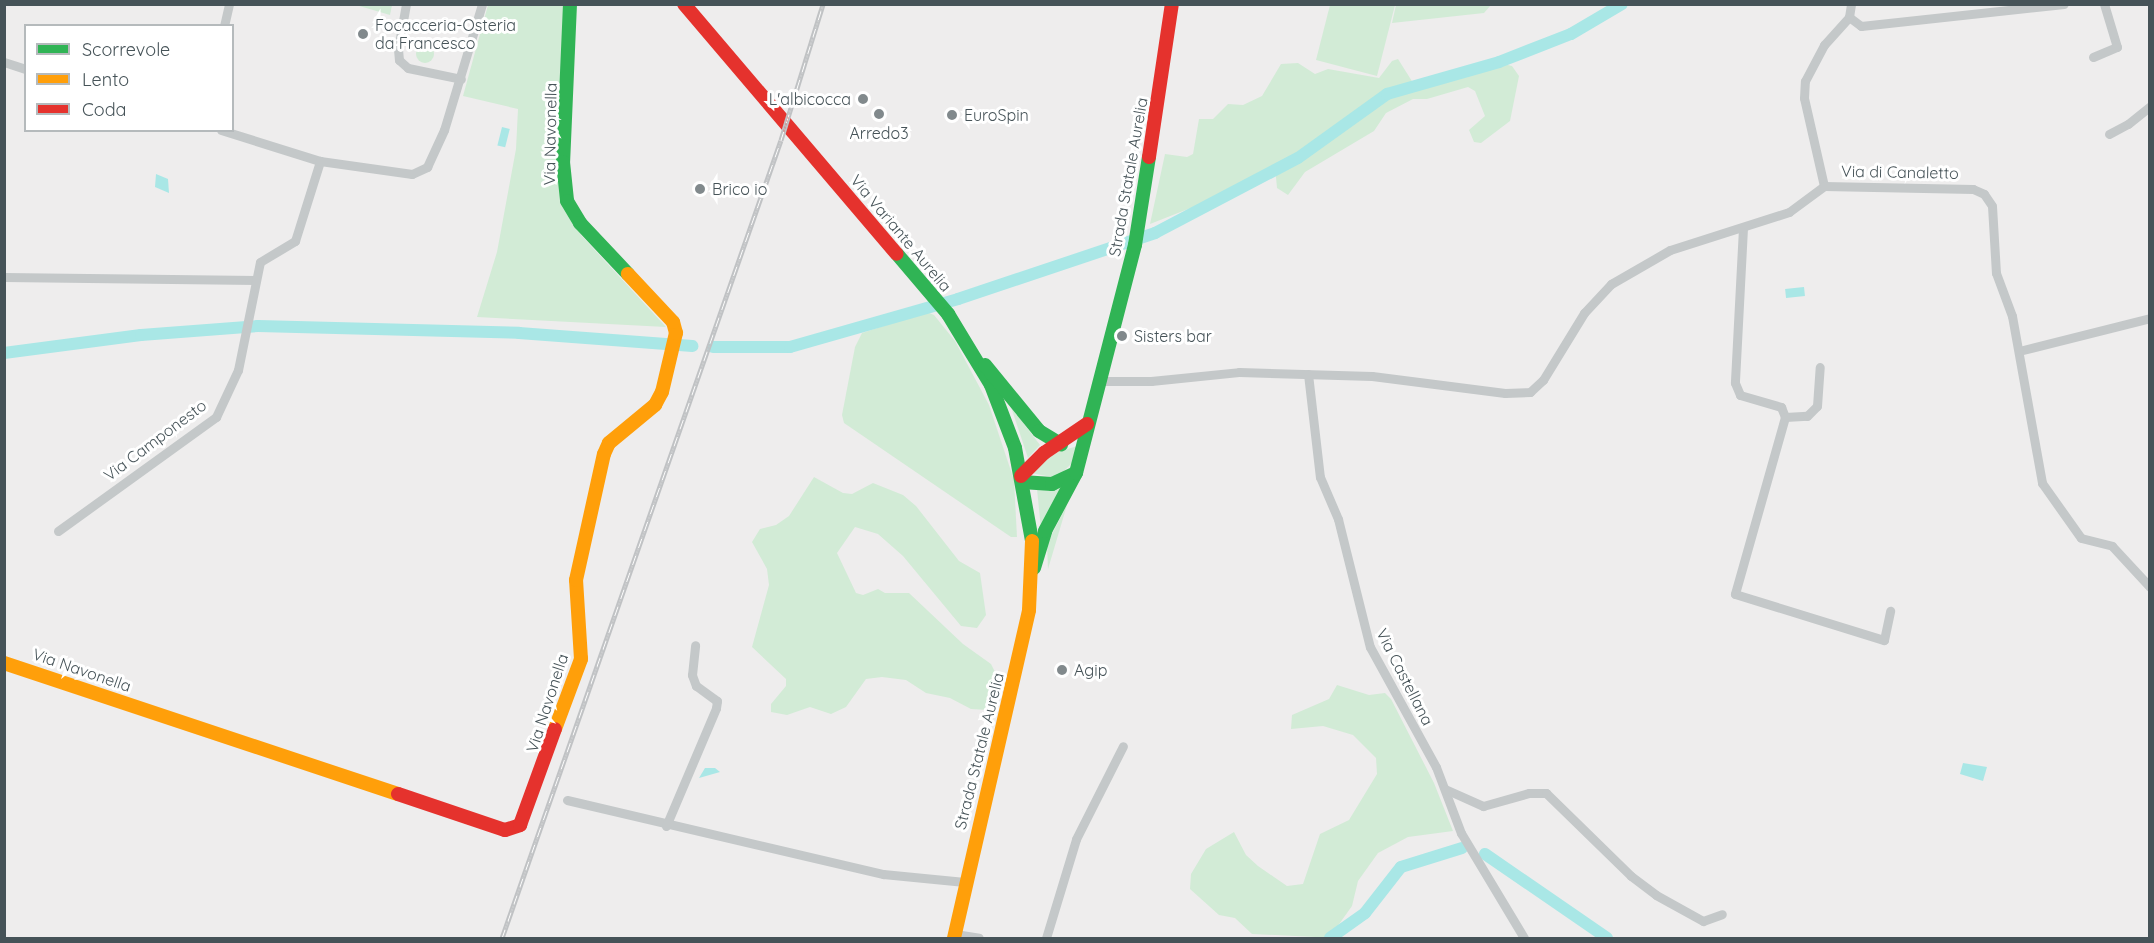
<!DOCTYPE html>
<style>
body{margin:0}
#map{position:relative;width:2154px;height:943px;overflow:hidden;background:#eeeded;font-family:Quicksand,sans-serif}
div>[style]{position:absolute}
.green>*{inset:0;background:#d2ebd6}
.round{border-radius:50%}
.water>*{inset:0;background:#a9e7e6;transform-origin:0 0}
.canal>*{height:12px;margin:-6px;padding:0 6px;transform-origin:6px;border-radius:6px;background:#a9e7e6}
.street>*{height:9px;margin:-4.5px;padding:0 4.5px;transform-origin:4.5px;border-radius:4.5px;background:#c4c8c9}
.fast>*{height:14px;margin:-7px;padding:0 7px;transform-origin:7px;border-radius:7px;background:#30b455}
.slow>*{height:14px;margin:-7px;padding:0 7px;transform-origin:7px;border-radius:7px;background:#ff9f0a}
.jam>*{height:14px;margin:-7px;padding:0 7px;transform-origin:7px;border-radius:7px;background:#e5322d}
.rail>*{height:5px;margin-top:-2.5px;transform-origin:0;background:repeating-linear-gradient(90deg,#fff 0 9px,#c0c2c4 0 18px);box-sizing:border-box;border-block:2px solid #c0c2c4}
.dots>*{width:16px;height:16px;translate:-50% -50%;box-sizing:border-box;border:3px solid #fff;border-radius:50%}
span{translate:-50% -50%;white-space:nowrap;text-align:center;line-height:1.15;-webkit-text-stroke:6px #fff;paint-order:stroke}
.poi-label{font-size:16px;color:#465358}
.left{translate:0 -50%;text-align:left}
.right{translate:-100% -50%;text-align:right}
.street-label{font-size:16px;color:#465358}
.frame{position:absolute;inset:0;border:6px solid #465358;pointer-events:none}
.legend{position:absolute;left:24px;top:24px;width:210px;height:108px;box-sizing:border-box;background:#fff;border:2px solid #b5babc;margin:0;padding:8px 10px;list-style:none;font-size:18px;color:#465358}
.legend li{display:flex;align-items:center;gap:12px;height:30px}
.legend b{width:30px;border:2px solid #b5babc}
</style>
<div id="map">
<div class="green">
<div style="clip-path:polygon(356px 5px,392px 4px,392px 5px,390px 15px)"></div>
<div style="clip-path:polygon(488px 5px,566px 5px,560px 202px,581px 235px,666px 327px,477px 317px,497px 252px,516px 149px,518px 109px,463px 96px)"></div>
<div style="clip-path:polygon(1330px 5px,1395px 5px,1377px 76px,1316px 60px)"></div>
<div style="clip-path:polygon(1396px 5px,1491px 4px,1491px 5px,1484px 13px,1392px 23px)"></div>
<div class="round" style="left:416px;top:45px;width:18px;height:18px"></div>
<div style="clip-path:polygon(1398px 59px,1415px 86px,1504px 64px,1512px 66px,1519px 76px,1510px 121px,1481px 143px,1474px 142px,1469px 130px,1485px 116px,1475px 91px,1468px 87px,1427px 99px,1413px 99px,1386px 113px,1374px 131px,1305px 172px,1288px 195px,1277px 188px,1275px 167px,1211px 200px,1150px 224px,1165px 154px,1187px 157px,1193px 154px,1199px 119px,1213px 119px,1228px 104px,1243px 105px,1262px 96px,1281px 64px,1298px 63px,1315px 74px,1328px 69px,1379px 78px,1392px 61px)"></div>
<div style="clip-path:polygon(927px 312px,934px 315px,955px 341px,989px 405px,1014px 480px,1017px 537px,1011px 537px,844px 423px,842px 415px,855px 347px,862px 333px)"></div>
<div style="clip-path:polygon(1011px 407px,1040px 445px,1028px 458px)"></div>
<div style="clip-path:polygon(1078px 446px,1074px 461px,1057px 478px,1031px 473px,1034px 467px,1060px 451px)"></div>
<div style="clip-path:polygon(814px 477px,843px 493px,852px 494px,873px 483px,903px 495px,916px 506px,959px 561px,980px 573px,986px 615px,977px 628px,961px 626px,903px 556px,878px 534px,855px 527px,837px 553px,856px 593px,863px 595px,878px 589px,885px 593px,909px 593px,963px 644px,991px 664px,999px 680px,994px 704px,988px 710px,971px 709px,950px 698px,926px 693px,906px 680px,882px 677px,866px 679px,846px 707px,831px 714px,810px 707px,787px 715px,771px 712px,771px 704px,786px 686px,786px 679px,752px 647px,769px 585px,767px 569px,752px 542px,760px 529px,776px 525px,789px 516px)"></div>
<div style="clip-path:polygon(1066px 487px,1041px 529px,1037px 489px)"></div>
<div style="clip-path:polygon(1067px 505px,1048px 569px,1047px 544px)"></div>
<div style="clip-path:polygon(1337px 685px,1369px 695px,1385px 693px,1391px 699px,1434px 783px,1453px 831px,1408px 837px,1378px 853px,1358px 881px,1352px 906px,1337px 927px,1336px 938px,1252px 934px,1235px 918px,1219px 915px,1190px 889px,1191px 874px,1206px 849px,1234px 832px,1246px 855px,1258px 866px,1287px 886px,1303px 884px,1320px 834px,1349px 820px,1377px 774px,1376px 758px,1353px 735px,1323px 726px,1291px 729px,1292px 715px,1329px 699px)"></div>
</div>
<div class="water">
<div style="left:502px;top:127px;width:8px;height:19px;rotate:14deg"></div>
<div style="clip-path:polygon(156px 174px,168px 179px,169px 193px,155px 187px)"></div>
<div style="left:1804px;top:287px;width:9px;height:19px;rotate:84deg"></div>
<div style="clip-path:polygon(1963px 763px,1987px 767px,1983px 781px,1960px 774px)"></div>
<div style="clip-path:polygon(705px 768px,715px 768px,720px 772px,699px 778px)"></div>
</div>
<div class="canal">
<div style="left:713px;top:347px;width:77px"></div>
<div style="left:790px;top:347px;width:175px;rotate:-15.9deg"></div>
<div style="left:958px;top:299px;width:208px;rotate:-18.5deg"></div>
<div style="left:1155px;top:233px;width:161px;rotate:-27.7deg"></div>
<div style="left:1298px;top:158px;width:110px;rotate:-35.7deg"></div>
<div style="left:1387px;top:94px;width:116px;rotate:-15.9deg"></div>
<div style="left:1499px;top:62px;width:77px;rotate:-21.3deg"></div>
<div style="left:1571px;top:34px;width:59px;rotate:-30.5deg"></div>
<div style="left:4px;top:353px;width:138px;rotate:-7.5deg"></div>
<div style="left:141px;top:335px;width:117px;rotate:-4.4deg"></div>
<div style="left:258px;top:326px;width:261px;rotate:1.5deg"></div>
<div style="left:519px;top:333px;width:174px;rotate:4.3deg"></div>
<div style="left:1485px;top:854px;width:148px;rotate:34.5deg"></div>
<div style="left:1330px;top:938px;width:43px;rotate:-35.5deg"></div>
<div style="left:1365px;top:913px;width:58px;rotate:-52deg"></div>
<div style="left:1401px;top:867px;width:64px;rotate:-17.3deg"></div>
</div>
<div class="street">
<div style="left:406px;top:4px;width:46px;rotate:100.1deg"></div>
<div style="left:398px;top:49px;width:11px;rotate:85deg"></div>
<div style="left:399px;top:60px;width:12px;rotate:42deg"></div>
<div style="left:408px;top:68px;width:54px;rotate:11.7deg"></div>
<div style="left:1849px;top:17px;width:15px;rotate:37deg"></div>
<div style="left:1861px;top:26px;width:204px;rotate:-6.2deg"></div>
<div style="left:224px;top:26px;width:23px;rotate:-77deg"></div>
<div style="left:2093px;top:57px;width:26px;rotate:-23deg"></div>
<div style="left:2117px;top:47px;width:45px;rotate:-106.8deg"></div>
<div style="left:4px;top:62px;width:23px;rotate:18deg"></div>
<div style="left:221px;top:130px;width:104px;rotate:17.4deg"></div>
<div style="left:2109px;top:134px;width:21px;rotate:-28deg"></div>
<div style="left:2128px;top:124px;width:28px;rotate:-39deg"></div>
<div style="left:1824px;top:186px;width:90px;rotate:-102.8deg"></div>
<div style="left:1804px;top:98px;width:17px;rotate:-87deg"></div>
<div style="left:1805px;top:81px;width:41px;rotate:-62.2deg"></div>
<div style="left:1824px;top:45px;width:38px;rotate:-48deg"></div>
<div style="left:1849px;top:17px;width:13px;rotate:-81deg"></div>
<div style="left:1743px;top:228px;width:155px;rotate:93deg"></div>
<div style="left:1735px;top:383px;width:13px;rotate:67deg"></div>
<div style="left:1740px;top:395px;width:43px;rotate:16.3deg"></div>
<div style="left:1781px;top:407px;width:11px;rotate:68deg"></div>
<div style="left:1785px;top:417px;width:184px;rotate:105.8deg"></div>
<div style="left:1735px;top:594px;width:156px;rotate:17.2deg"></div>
<div style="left:1884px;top:640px;width:30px;rotate:-78deg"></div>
<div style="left:4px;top:277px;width:252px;rotate:0.7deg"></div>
<div style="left:2019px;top:351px;width:135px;rotate:-14.1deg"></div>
<div style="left:1308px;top:374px;width:104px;rotate:83.4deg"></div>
<div style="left:1320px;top:477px;width:46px;rotate:66.8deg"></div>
<div style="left:1338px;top:519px;width:132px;rotate:76deg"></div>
<div style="left:1370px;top:647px;width:137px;rotate:61.2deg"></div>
<div style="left:1436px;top:767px;width:71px;rotate:69.3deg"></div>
<div style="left:1461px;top:833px;width:122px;rotate:59deg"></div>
<div style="left:1099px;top:381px;width:52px"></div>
<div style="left:1151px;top:381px;width:88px;rotate:-5.8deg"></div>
<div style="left:1239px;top:372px;width:133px;rotate:1.7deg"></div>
<div style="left:1372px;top:376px;width:134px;rotate:7.3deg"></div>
<div style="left:1505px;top:393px;width:25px;rotate:-2deg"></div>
<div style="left:1530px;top:392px;width:18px;rotate:-43deg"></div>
<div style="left:1543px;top:380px;width:79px;rotate:-58.5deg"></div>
<div style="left:1584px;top:313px;width:40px;rotate:-47deg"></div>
<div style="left:1611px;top:284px;width:68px;rotate:-30deg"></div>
<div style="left:1670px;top:250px;width:125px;rotate:-17.7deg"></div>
<div style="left:1789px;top:212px;width:44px;rotate:-36.6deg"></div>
<div style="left:1824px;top:186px;width:149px;rotate:1.2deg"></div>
<div style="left:1973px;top:189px;width:12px;rotate:24deg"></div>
<div style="left:1984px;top:194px;width:14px;rotate:56deg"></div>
<div style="left:1992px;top:206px;width:67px;rotate:86.6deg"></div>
<div style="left:1996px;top:273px;width:46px;rotate:69.6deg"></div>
<div style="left:2012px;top:316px;width:170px;rotate:79.8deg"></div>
<div style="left:2042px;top:483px;width:67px;rotate:54.7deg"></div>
<div style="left:2081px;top:538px;width:32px;rotate:14deg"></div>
<div style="left:2112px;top:546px;width:56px;rotate:47.2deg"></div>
<div style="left:1785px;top:417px;width:22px;rotate:-3deg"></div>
<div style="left:1807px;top:416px;width:14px;rotate:-45deg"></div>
<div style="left:1817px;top:406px;width:39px;rotate:-86deg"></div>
<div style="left:58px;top:531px;width:195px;rotate:-35.8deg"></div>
<div style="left:216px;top:417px;width:52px;rotate:-64.9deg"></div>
<div style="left:238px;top:370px;width:110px;rotate:-78.5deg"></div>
<div style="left:260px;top:262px;width:41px;rotate:-31deg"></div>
<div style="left:295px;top:241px;width:84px;rotate:-72.6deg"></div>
<div style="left:320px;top:161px;width:93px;rotate:8deg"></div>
<div style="left:412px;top:174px;width:17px;rotate:-25deg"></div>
<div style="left:427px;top:167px;width:41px;rotate:-65.3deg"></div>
<div style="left:444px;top:130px;width:132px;rotate:-73.2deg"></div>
<div style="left:1445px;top:789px;width:42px;rotate:24.1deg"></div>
<div style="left:1483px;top:806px;width:48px;rotate:-15.8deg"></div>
<div style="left:1529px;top:793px;width:17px"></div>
<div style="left:1546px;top:793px;width:119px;rotate:44.3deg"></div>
<div style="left:1631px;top:876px;width:31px;rotate:37deg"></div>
<div style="left:1656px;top:895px;width:54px;rotate:29deg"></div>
<div style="left:1703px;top:921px;width:20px;rotate:-20deg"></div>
<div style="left:567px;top:800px;width:325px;rotate:13.2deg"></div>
<div style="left:883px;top:874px;width:82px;rotate:5.6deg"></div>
<div style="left:666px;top:826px;width:128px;rotate:-67deg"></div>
<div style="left:716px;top:708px;width:7px;rotate:-82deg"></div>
<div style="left:717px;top:701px;width:26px;rotate:-144deg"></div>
<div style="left:696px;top:686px;width:12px;rotate:-110deg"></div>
<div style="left:692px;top:675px;width:30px;rotate:-84deg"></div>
<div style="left:955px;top:934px;width:24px;rotate:9deg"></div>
<div style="left:1046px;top:938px;width:103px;rotate:-73.1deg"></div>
<div style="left:1076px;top:839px;width:104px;rotate:-63.2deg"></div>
</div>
<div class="fast">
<div style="left:570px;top:4px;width:158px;rotate:92.5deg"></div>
<div style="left:563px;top:162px;width:39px;rotate:84deg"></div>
<div style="left:567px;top:201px;width:26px;rotate:59deg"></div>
<div style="left:580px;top:223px;width:70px;rotate:46.7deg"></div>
<div style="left:897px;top:254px;width:79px;rotate:49.6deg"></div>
<div style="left:948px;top:314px;width:83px;rotate:58.8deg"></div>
<div style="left:991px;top:385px;width:67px;rotate:69.1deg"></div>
<div style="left:1015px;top:448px;width:95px;rotate:79.6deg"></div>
<div style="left:985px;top:365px;width:85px;rotate:50.7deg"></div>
<div style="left:1039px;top:431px;width:26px;rotate:31deg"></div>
<div style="left:1022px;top:482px;width:30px;rotate:4deg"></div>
<div style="left:1052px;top:484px;width:26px;rotate:-25deg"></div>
<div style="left:1034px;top:568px;width:39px;rotate:-73deg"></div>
<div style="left:1045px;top:531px;width:66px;rotate:-61.9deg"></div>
<div style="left:1076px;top:473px;width:236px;rotate:-75.5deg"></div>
<div style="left:1135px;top:245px;width:89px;rotate:-81deg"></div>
</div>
<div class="slow">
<div style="left:4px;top:663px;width:415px;rotate:18.4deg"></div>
<div style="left:555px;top:729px;width:75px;rotate:-69.6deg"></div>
<div style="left:581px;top:659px;width:79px;rotate:-93.6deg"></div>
<div style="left:576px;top:580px;width:129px;rotate:-77.5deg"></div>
<div style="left:604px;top:454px;width:12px;rotate:-66deg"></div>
<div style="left:609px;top:443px;width:60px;rotate:-39.6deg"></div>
<div style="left:655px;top:405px;width:15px;rotate:-62deg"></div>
<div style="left:662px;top:392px;width:61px;rotate:-76.7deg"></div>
<div style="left:676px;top:333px;width:11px;rotate:-105deg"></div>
<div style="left:673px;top:322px;width:66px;rotate:-133.2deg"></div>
<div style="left:954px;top:938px;width:336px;rotate:-77.1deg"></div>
<div style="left:1029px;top:610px;width:69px;rotate:-87.5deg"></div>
</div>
<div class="jam">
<div style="left:684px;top:4px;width:328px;rotate:49.6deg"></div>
<div style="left:1149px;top:157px;width:155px;rotate:-81.5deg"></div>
<div style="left:1021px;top:476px;width:33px;rotate:-45deg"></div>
<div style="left:1044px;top:453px;width:52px;rotate:-34deg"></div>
<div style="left:398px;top:794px;width:113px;rotate:18.6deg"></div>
<div style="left:505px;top:830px;width:16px;rotate:-18deg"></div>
<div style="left:520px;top:825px;width:102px;rotate:-70deg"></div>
</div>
<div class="rail">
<div style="left:502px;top:938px;width:845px;rotate:-70.73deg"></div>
<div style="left:781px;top:140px;width:142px;rotate:-72.8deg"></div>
</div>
<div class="dots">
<div style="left:363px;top:34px;background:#81898c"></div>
<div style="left:863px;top:99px;background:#81898c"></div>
<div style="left:879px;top:114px;background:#81898c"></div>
<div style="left:952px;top:115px;background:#81898c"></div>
<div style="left:700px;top:189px;background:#81898c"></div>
<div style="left:1122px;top:336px;background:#81898c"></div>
<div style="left:1062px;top:670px;background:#81898c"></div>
</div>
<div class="poi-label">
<span class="left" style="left:375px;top:34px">Focacceria-Osteria<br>da Francesco</span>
<span class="right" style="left:851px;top:99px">L'albicocca</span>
<span class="left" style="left:964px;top:115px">EuroSpin</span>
<span style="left:879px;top:133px">Arredo3</span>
<span class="left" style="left:712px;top:189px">Brico io</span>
<span class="left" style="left:1134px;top:336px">Sisters bar</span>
<span class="left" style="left:1074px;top:670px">Agip</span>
</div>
<div class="street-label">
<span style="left:550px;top:134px;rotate:-89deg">Via Navonella</span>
<span style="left:1900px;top:172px;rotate:1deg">Via di Canaletto</span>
<span style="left:1128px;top:177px;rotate:-80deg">Strada Statale Aurelia</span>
<span style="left:901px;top:233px;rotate:50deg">Via Variante Aurelia</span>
<span style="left:155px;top:440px;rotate:-37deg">Via Camponesto</span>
<span style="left:82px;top:670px;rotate:19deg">Via Navonella</span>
<span style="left:1405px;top:677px;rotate:63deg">Via Castellana</span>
<span style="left:547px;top:703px;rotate:-72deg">Via Navonella</span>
<span style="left:979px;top:751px;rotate:-76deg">Strada Statale Aurelia</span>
</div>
<div class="frame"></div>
<ul class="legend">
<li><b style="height:8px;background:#30b455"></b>Scorrevole</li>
<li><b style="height:8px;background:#ff9f0a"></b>Lento</li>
<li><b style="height:8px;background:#e5322d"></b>Coda</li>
</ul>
</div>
